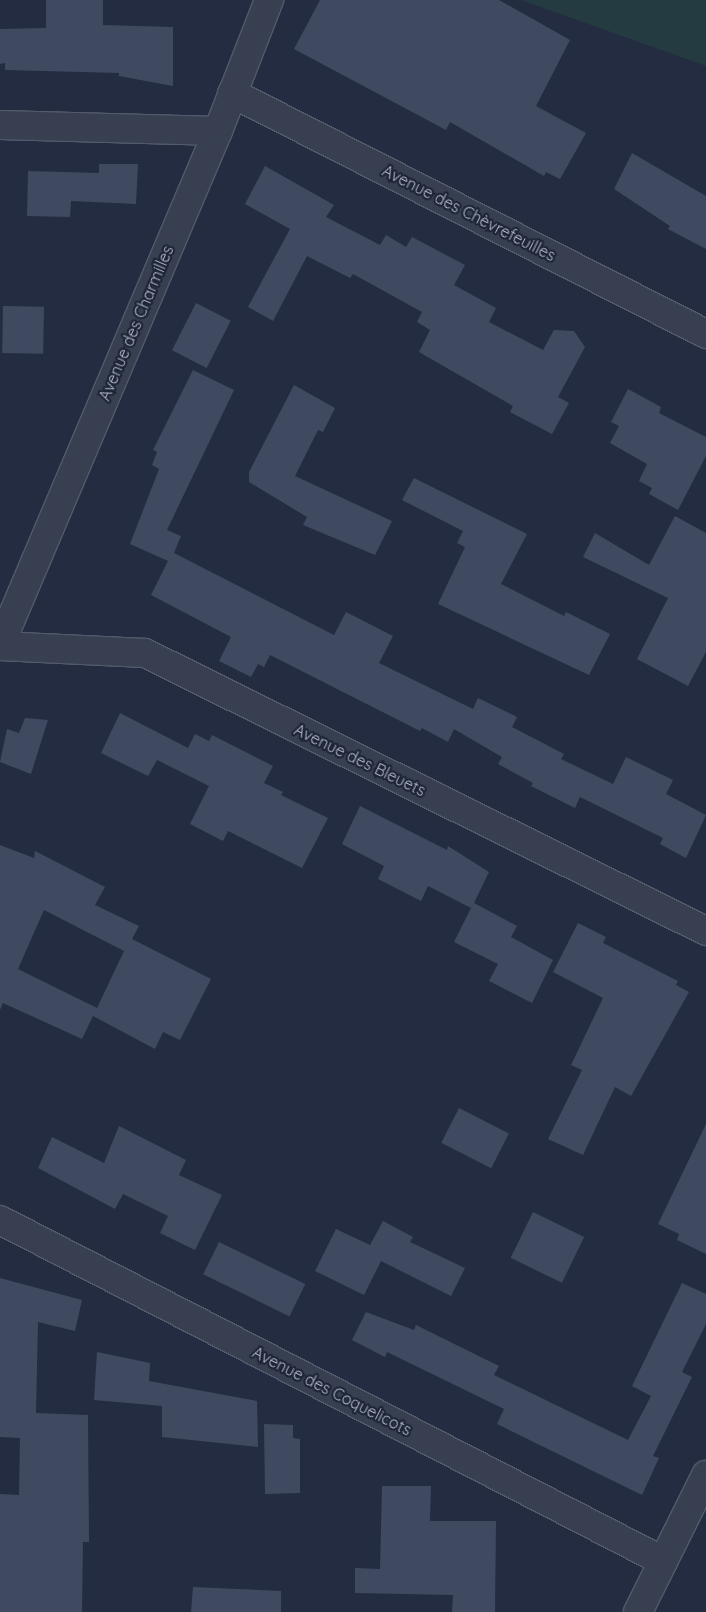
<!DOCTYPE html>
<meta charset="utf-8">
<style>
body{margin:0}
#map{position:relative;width:706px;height:1612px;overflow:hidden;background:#232c41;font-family:Quicksand,sans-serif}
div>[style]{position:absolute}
.green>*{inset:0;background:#253b42}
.building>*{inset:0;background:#3f4a60;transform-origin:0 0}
.roads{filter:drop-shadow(1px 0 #525a6b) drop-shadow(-1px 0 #525a6b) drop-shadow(0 1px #525a6b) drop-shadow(0 -1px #525a6b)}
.minor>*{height:28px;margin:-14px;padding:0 14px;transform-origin:14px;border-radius:14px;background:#373f51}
span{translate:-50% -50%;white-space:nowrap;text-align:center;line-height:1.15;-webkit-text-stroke:4.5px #1c2436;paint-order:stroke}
.street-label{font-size:16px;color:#b4bacb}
</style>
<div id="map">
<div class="green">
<div style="clip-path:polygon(521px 0,706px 0,706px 66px)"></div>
</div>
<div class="building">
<div style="clip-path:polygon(46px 0,103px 0,103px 25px,173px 27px,173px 86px,119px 76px,119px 73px,5px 70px,5px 63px,0 64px,0 29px,46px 28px)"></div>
<div style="clip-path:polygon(320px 0,499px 0,570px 40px,536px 106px,586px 133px,560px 179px,546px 172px,544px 176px,450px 122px,446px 130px,294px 49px)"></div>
<div style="clip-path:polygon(632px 153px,706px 196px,706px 249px,668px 229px,670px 226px,614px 189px)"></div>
<div style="clip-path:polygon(99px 164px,138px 164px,136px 204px,71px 201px,70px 217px,27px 216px,28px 171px,99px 173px)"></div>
<div style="clip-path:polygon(265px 166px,334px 205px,326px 217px,380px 245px,386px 235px,406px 247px,412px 237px,465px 265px,454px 285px,496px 308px,489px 322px,543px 350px,554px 330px,574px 331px,585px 347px,558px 397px,569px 403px,552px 434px,510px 412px,513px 406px,419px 352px,430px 330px,417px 322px,422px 312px,353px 274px,350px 278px,307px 256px,273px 321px,248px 307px,290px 229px,245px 204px)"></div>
<div style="left:196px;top:303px;width:39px;height:53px;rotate:27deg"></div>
<div style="left:3px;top:306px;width:41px;height:47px;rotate:1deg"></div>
<div style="clip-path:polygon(193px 370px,234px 390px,167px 530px,181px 536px,174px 553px,334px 635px,346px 612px,393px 636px,379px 663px,473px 709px,478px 698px,517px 717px,512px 727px,564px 754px,561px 759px,613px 784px,626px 757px,673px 780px,666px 794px,706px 815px,686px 858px,660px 844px,663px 838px,580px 797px,575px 808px,531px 786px,533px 783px,498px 764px,502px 757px,454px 729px,448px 742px,422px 728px,420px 731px,270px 655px,264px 667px,258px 664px,251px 677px,219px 661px,231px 637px,151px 595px,168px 561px,130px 544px,159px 469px,152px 465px,157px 452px,153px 450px)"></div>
<div style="clip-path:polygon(294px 385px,335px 408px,323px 432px,318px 430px,295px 476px,392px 521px,375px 555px,303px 525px,307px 517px,249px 482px,249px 472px)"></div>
<div style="clip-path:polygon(628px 389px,661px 407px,659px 413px,706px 437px,706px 456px,678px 510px,649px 494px,652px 488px,639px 481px,647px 464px,610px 443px,619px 426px,611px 422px)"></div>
<div style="clip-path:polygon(414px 478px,527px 534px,501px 584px,564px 616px,566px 612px,610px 634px,589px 675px,438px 604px,465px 547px,457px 543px,463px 531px,402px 500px)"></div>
<div style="clip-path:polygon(675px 516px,706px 533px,706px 652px,688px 686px,637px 659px,668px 598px,583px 557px,595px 533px,649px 565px)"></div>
<div style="clip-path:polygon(120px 713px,188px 748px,195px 734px,209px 741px,212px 735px,273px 766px,264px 783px,283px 792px,281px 795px,328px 818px,302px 868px,228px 831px,223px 841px,190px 824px,209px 786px,157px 760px,148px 776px,101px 753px)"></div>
<div style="clip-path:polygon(25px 718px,48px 720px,31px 774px,0 762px,7px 729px,19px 733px)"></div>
<div style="clip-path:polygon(360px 806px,447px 850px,448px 846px,489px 872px,474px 903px,517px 926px,511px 937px,553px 960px,532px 1003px,489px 981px,498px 964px,454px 942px,471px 908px,428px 886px,421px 901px,378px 879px,384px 866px,342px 844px)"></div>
<div style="clip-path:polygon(evenodd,0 845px,34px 858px,35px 851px,105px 887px,95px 905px,139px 926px,132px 939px,211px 979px,180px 1040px,163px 1032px,155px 1049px,93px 1016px,82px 1039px,3px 1003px,0 1010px,0 845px,44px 910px,124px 951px,97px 1008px,18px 969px,44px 910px)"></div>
<div style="clip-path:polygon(578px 923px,606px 937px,603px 943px,678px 981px,676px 985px,689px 992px,631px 1096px,615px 1087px,583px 1155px,548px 1139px,582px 1070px,571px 1065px,603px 998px,553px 972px)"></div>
<div style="left:459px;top:1108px;width:56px;height:39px;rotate:27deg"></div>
<div style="clip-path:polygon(706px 1124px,706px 1254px,677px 1240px,679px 1234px,658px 1224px)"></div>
<div style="clip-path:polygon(119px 1126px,186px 1160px,179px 1175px,222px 1195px,195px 1250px,160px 1233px,168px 1216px,123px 1194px,115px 1209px,38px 1168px,52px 1137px,104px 1163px)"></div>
<div style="left:533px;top:1212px;width:57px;height:51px;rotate:26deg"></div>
<div style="clip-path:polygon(383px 1221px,413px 1237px,410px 1242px,465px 1268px,451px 1296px,381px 1261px,364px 1295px,315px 1271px,336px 1229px,370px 1245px)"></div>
<div style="left:219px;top:1242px;width:96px;height:36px;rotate:26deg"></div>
<div style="clip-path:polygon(0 1278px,82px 1300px,75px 1331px,38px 1322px,36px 1413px,88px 1415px,89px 1542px,83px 1542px,82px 1612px,0 1612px,0 1494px,19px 1495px,20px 1438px,0 1437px)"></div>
<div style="clip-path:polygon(682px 1283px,706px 1294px,706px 1324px,682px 1372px,692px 1377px,653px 1456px,659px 1458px,642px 1495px,497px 1424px,504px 1409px,387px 1352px,385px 1357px,352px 1340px,366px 1312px,414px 1330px,416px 1325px,499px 1366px,494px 1375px,628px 1440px,651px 1396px,632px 1386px)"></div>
<div style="clip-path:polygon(97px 1352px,150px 1363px,149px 1381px,257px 1401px,258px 1447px,162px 1437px,162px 1406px,94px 1400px)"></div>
<div style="clip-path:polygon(264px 1424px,293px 1425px,293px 1438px,300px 1439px,300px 1493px,265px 1494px)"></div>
<div style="clip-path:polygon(382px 1486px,431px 1486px,430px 1521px,496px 1521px,495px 1612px,452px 1612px,453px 1595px,355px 1593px,355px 1568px,380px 1569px)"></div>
<div style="clip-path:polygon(193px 1587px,281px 1591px,281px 1612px,191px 1612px)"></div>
</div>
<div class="roads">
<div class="minor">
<div style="left:232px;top:93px;width:532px;rotate:26.95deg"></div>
<div style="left:0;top:125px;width:218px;rotate:1.6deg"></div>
<div style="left:0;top:645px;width:558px;rotate:-67.02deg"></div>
<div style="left:218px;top:131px;width:141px;rotate:-68.7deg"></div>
<div style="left:0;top:646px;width:145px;rotate:2.8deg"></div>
<div style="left:145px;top:653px;width:626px;rotate:26.36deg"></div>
<div style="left:0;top:1220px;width:746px;rotate:27.22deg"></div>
<div style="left:638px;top:1612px;width:153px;rotate:-63.6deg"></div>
</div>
</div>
<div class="street-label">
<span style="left:469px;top:213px;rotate:27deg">Avenue des Chèvrefeuilles</span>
<span style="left:136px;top:323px;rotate:-67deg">Avenue des Charmilles</span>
<span style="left:360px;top:760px;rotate:26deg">Avenue des Bleuets</span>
<span style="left:332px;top:1391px;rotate:27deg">Avenue des Coquelicots</span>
</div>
</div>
